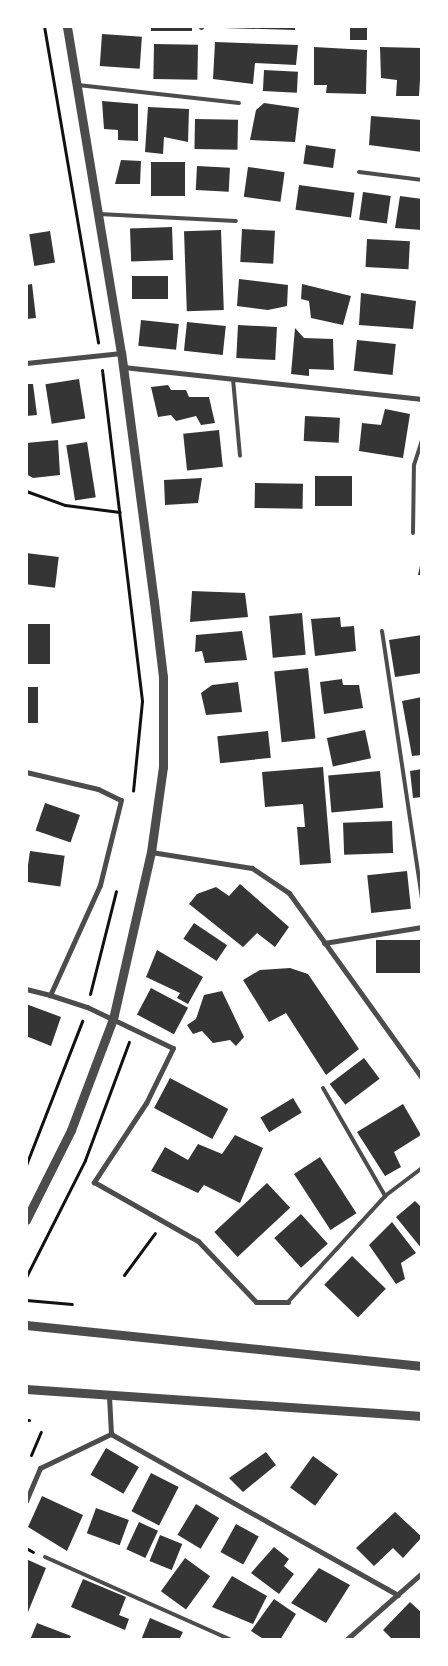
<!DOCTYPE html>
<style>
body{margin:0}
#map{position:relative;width:448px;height:1666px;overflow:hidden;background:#fff;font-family:Commissioner,sans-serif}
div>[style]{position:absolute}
.building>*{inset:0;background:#353535;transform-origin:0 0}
.path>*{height:3px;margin:-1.5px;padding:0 1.5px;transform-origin:1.5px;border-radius:1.5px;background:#111}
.service>*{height:4px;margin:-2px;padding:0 2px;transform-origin:2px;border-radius:2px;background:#4c4c4c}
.minor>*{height:5px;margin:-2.5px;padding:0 2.5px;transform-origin:2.5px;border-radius:2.5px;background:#4c4c4c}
.tertiary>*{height:9px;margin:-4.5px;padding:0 4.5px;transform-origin:4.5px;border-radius:4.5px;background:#4c4c4c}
span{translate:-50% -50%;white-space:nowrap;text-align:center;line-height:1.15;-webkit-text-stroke:5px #fff;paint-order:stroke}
.frame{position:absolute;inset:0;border:28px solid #fff;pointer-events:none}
</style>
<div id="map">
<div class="building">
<div style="left:151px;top:26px;width:41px;height:5px"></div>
<div style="clip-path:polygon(223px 26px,295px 26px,295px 30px,223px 28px)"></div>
<div style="left:350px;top:26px;width:17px;height:14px"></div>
<div style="left:102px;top:34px;width:40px;height:32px;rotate:4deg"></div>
<div style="clip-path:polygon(215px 42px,298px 45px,296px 65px,255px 63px,253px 84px,213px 79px)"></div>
<div style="left:154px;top:44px;width:44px;height:35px;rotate:1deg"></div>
<div style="clip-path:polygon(314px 47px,367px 50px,366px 94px,326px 93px,327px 85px,314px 85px)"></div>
<div style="clip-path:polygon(380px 47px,422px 48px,419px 96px,396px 96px,397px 80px,381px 78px)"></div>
<div style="left:264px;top:70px;width:34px;height:21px;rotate:3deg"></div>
<div style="clip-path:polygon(102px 101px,138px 104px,138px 141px,118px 140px,118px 130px,104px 129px)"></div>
<div style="clip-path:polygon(264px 103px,299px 108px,295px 142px,250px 140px,256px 110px)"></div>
<div style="clip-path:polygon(148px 107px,189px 109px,188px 142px,164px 137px,163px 154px,145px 152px)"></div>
<div style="clip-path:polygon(371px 116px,422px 120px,422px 152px,369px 145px)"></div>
<div style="left:195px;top:119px;width:43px;height:30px;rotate:1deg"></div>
<div style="left:306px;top:145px;width:30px;height:19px;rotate:8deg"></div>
<div style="clip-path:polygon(121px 160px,141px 161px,140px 184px,115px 184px)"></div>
<div style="left:151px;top:162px;width:34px;height:34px"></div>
<div style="left:197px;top:166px;width:33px;height:24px;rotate:3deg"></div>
<div style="left:248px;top:167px;width:37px;height:30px;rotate:8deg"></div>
<div style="left:299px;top:185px;width:56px;height:25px;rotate:8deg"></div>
<div style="left:363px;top:192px;width:28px;height:28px;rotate:8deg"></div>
<div style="clip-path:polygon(400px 196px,422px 199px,422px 230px,395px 228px)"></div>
<div style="left:172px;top:227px;width:33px;height:42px;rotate:88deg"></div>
<div style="left:242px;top:229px;width:33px;height:33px;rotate:3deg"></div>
<div style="left:221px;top:230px;width:80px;height:37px;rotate:88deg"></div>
<div style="left:50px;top:231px;width:32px;height:21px;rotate:81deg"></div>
<div style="left:367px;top:239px;width:43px;height:28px;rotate:3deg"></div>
<div style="left:132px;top:276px;width:36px;height:23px"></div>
<div style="clip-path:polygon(239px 279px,288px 285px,287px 306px,268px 310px,237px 306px)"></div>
<div style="clip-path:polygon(32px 284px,36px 318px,26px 319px,26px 285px)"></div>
<div style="clip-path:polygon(302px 284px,351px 296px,343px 325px,311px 318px,309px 301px,301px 299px)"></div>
<div style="clip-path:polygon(361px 293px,416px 301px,413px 329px,359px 325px)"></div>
<div style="left:141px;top:320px;width:38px;height:26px;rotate:6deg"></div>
<div style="left:187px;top:322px;width:39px;height:29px;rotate:6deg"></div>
<div style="left:238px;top:325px;width:39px;height:33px;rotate:3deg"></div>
<div style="clip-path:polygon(295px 328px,304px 338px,333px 339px,334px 370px,309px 369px,309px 376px,291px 374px)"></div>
<div style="left:357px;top:340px;width:39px;height:31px;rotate:6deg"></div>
<div style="left:79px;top:379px;width:40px;height:34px;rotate:81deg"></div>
<div style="clip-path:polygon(26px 384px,33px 384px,37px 415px,26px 416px)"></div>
<div style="clip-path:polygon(168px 385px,171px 390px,186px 390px,189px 397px,209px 397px,215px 423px,201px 425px,196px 416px,176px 421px,171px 415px,158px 417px,151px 387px)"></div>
<div style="clip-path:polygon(385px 409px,410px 414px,403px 458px,359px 451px,362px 423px,381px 425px)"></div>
<div style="left:305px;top:416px;width:35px;height:25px;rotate:3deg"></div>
<div style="left:219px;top:430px;width:37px;height:36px;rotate:84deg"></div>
<div style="clip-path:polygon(58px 440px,60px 475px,33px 478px,26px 474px,26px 443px)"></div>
<div style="left:87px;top:442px;width:56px;height:21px;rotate:81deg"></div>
<div style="left:315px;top:476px;width:37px;height:30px"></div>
<div style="clip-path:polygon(202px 478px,198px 503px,165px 505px,164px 480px)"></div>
<div style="left:255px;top:483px;width:48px;height:25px;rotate:1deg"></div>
<div style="left:26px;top:553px;width:33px;height:31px;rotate:7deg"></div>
<div style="clip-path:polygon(422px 557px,422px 575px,418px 575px)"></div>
<div style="clip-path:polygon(192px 591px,245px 593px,248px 617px,190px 622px)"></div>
<div style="left:302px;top:613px;width:42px;height:33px;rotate:85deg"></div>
<div style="clip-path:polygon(340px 617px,341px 627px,354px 626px,356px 651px,315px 656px,311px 619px)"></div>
<div style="left:50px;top:624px;width:40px;height:24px;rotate:90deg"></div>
<div style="clip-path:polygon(242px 631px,247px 660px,205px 663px,202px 651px,195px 652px,196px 635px)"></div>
<div style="clip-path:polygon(422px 635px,422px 673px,395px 677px,389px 640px)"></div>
<div style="left:308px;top:668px;width:71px;height:34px;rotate:84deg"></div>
<div style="clip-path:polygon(342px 679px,343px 685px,359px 685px,363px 708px,324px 714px,320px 682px)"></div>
<div style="clip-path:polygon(238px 682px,242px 712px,206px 715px,201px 693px,212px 685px)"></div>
<div style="left:26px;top:687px;width:12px;height:36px"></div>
<div style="clip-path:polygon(422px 697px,422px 755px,412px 756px,402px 701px)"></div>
<div style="left:365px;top:730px;width:29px;height:39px;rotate:78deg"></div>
<div style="left:268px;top:731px;width:27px;height:51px;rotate:84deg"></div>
<div style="clip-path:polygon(323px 767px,331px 863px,300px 865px,297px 827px,305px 827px,303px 804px,265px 807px,262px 772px)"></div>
<div style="clip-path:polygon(422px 769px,422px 797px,413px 798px,410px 771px)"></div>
<div style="left:380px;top:771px;width:37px;height:52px;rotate:85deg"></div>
<div style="left:45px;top:803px;width:37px;height:29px;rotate:19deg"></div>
<div style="left:392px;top:821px;width:32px;height:49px;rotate:88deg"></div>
<div style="left:30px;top:851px;width:35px;height:31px;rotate:8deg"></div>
<div style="left:407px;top:871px;width:38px;height:40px;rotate:84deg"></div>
<div style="clip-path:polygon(240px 884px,289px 927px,275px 947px,257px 933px,243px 947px,189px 904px,197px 894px,216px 887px,229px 896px)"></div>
<div style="left:194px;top:923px;width:40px;height:19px;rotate:34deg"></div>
<div style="left:422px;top:940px;width:33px;height:46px;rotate:90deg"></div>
<div style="clip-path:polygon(157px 950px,203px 977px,188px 1004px,177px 998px,180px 993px,146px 977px)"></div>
<div style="clip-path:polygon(290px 968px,308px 974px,359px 1049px,326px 1075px,286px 1013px,269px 1022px,243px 980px,260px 970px)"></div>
<div style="left:151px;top:988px;width:42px;height:30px;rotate:28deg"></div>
<div style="clip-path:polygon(222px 991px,244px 1037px,236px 1046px,230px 1040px,213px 1043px,202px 1031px,193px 1034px,187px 1025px,196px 1019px,204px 995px)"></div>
<div style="clip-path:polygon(26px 1004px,61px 1017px,51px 1046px,26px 1036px)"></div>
<div style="left:364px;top:1058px;width:26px;height:43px;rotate:53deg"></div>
<div style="left:170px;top:1078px;width:66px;height:34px;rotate:28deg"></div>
<div style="left:293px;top:1098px;width:17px;height:38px;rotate:59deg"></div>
<div style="clip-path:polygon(403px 1104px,421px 1135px,394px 1152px,401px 1167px,385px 1176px,357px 1132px)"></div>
<div style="clip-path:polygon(235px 1135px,263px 1148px,240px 1203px,204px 1185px,198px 1193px,151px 1171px,165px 1147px,188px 1160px,198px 1144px,222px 1154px)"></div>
<div style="left:320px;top:1157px;width:67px;height:31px;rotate:57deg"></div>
<div style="left:267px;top:1183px;width:34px;height:72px;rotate:47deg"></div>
<div style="clip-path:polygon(415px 1201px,422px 1208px,422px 1249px,396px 1217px)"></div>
<div style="left:301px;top:1214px;width:40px;height:36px;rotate:48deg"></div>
<div style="clip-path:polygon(392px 1222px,416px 1253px,401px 1263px,405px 1279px,396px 1284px,369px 1245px)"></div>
<div style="left:352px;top:1256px;width:47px;height:40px;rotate:44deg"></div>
<div style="left:106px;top:1448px;width:38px;height:31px;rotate:30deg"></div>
<div style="clip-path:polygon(266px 1452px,276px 1465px,243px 1492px,229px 1478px)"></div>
<div style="left:313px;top:1456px;width:31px;height:39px;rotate:36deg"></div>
<div style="left:151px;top:1473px;width:31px;height:43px;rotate:27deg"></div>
<div style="clip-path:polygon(42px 1496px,83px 1515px,67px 1551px,28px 1527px)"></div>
<div style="left:196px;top:1504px;width:27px;height:36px;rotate:31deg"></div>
<div style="left:96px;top:1508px;width:35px;height:27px;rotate:20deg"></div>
<div style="clip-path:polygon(395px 1512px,422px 1537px,403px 1558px,393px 1548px,374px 1566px,356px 1548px)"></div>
<div style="left:139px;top:1522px;width:21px;height:30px;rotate:25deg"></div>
<div style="left:236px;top:1524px;width:26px;height:32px;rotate:29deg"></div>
<div style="left:160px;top:1535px;width:24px;height:28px;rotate:22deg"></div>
<div style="clip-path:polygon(274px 1547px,289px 1559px,284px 1566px,294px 1574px,279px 1594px,251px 1573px)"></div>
<div style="left:185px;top:1558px;width:31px;height:41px;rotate:36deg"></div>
<div style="clip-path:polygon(26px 1559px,46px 1568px,28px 1612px,26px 1611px)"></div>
<div style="clip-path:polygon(319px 1568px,350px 1585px,326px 1623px,291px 1603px)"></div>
<div style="clip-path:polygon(232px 1576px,267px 1596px,253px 1624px,212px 1607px)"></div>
<div style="clip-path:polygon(83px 1579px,126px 1597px,119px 1615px,129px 1619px,125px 1630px,71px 1607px)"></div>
<div style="clip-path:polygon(274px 1599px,296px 1614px,280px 1640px,265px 1640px,251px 1631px)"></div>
<div style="clip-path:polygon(410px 1602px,422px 1613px,422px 1640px,393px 1640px,383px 1630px)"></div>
<div style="clip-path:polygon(150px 1618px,183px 1632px,179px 1640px,141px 1640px)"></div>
<div style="clip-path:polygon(37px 1623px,71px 1636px,69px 1640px,30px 1640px)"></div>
</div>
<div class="path">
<div style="left:44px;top:26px;width:321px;rotate:80.3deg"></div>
<div style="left:102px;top:370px;width:333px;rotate:83.1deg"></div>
<div style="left:142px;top:701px;width:90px;rotate:95.7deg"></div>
<div style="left:26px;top:491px;width:41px;rotate:19.7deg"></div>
<div style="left:65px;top:505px;width:55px;rotate:7.3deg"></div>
<div style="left:90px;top:994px;width:106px;rotate:-75.8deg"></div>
<div style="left:26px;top:1165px;width:155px;rotate:-68.7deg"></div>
<div style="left:124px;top:1275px;width:52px;rotate:-53.6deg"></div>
<div style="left:26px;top:1277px;width:131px;rotate:-63.2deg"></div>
<div style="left:85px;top:1160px;width:126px;rotate:-69.6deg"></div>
<div style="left:26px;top:1300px;width:46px;rotate:5deg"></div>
<div style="left:26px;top:1420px;width:3px"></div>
<div style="left:31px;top:1455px;width:25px;rotate:-67deg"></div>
<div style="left:26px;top:1548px;width:8px;rotate:30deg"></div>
</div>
<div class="service">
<div style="left:78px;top:85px;width:162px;rotate:6.4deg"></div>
<div style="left:359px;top:172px;width:64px;rotate:7.2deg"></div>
<div style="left:99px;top:214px;width:137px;rotate:2.9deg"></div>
<div style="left:233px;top:379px;width:77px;rotate:84.8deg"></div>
<div style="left:413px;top:533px;width:68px;rotate:-89.2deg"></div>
<div style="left:414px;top:465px;width:25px;rotate:-72deg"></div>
<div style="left:382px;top:631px;width:272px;rotate:81.5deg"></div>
<div style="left:323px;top:1088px;width:125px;rotate:60.1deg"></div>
<div style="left:288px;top:1302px;width:144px;rotate:-47.5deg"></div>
<div style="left:385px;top:1196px;width:46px;rotate:-37.1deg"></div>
<div style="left:45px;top:1557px;width:204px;rotate:24deg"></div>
</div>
<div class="minor">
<div style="left:201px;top:27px;width:1px;rotate:-90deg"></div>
<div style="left:26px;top:363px;width:96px;rotate:-6deg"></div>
<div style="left:123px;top:367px;width:301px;rotate:6.1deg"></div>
<div style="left:26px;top:772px;width:74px;rotate:13.3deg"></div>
<div style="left:98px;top:789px;width:25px;rotate:26deg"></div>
<div style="left:121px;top:800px;width:88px;rotate:103.9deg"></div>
<div style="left:100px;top:885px;width:121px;rotate:114.4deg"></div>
<div style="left:50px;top:995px;width:39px;rotate:18deg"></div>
<div style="left:87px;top:1007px;width:95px;rotate:25.5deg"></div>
<div style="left:173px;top:1048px;width:61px;rotate:116.1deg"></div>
<div style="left:146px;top:1103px;width:95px;rotate:123.4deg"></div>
<div style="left:94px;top:1182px;width:120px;rotate:29.6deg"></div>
<div style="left:198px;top:1241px;width:84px;rotate:46.4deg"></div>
<div style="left:256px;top:1302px;width:32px"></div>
<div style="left:151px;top:852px;width:102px;rotate:9deg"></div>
<div style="left:252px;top:868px;width:45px;rotate:34deg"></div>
<div style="left:289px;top:893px;width:228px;rotate:54.3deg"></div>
<div style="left:324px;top:943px;width:99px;rotate:-9.3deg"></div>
<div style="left:26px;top:989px;width:25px;rotate:14deg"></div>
<div style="left:111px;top:1434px;width:329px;rotate:29.3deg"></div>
<div style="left:26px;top:1501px;width:36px;rotate:-67deg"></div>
<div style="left:40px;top:1468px;width:79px;rotate:-25.6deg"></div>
<div style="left:111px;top:1434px;width:37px;rotate:-93deg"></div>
<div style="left:346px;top:1640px;width:101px;rotate:-41.4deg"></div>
</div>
<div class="tertiary">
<div style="left:26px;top:1220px;width:101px;rotate:-63.4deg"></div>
<div style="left:71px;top:1130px;width:119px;rotate:-69.3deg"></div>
<div style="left:113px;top:1019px;width:171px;rotate:-77.2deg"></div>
<div style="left:151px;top:852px;width:86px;rotate:-82deg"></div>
<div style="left:163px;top:767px;width:90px;rotate:-90deg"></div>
<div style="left:163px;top:677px;width:76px;rotate:-96.8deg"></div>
<div style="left:154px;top:602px;width:251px;rotate:-97.5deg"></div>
<div style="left:121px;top:353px;width:331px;rotate:-99.4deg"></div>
<div style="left:26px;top:1325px;width:398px;rotate:5.9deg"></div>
<div style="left:26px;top:1389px;width:397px;rotate:3.9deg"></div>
</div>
<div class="frame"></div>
</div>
